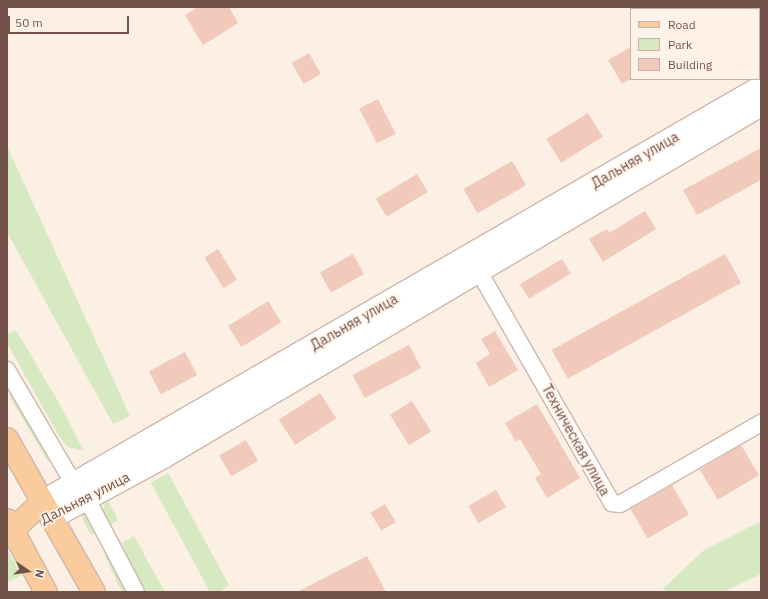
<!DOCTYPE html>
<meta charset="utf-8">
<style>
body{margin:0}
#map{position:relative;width:768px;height:599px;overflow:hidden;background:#fcefe3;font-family:"IBM Plex Sans",sans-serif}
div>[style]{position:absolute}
.green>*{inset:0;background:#d6e9c1}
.building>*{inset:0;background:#f1cabb;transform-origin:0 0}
.roads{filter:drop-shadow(1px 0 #cfb7ac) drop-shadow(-1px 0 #cfb7ac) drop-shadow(0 1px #cfb7ac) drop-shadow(0 -1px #cfb7ac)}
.street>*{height:16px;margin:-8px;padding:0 8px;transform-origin:8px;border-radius:8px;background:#fff}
.secondary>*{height:22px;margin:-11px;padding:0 11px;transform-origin:11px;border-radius:11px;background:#fff}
.primary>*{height:22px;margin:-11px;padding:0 11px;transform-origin:11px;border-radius:11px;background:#facb9c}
span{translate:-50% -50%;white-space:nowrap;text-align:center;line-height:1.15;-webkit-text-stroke:3.5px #fff3e9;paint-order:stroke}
.street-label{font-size:14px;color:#735349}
.frame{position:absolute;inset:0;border:8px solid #735349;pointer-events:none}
.legend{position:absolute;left:630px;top:8px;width:130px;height:72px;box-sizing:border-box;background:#fff3e9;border:1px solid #c7b3a9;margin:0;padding:5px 7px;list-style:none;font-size:12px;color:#735349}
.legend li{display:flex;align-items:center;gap:8px;height:20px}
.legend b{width:20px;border:1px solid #c7b3a9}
.north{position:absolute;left:8px;top:551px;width:40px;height:40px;-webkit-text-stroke:3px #fff3e9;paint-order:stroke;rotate:103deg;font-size:11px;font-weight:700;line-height:16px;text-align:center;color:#735349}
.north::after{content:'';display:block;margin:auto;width:14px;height:18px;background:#735349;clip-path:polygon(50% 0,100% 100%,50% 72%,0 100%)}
.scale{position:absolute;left:8px;top:16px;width:121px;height:18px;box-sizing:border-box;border:2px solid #735349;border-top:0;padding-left:5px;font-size:12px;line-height:14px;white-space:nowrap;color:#735349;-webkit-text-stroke:3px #fff3e9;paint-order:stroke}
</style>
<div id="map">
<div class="green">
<div style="clip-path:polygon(7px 146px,130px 416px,113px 424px,7px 232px)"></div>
<div style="clip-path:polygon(16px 330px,59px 403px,84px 451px,68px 447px,59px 436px,7px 343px,7px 334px)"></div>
<div style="clip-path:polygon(11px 377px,58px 466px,47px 460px,10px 397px)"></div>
<div style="clip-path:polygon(168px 473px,229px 585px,220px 592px,210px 592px,151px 483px)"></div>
<div style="clip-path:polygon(106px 498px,117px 517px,117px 521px,109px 525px,103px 510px)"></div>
<div style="clip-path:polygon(84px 507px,96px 533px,90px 534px,82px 518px)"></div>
<div style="clip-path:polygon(761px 521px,761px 574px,723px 592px,669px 592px,663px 589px,703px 551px)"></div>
<div style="clip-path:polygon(134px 536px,165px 592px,147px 592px,127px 557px,122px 543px)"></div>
<div style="clip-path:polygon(7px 550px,22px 575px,7px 583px)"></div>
<div style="clip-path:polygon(108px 551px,130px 592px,123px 592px,118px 585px,104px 553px)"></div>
</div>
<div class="building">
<div style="clip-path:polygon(198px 7px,229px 7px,238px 23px,203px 45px,185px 15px)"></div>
<div style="clip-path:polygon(631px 47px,631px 79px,622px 84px,608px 60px)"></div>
<div style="left:309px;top:53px;width:24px;height:20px;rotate:60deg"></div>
<div style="left:378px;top:99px;width:39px;height:21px;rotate:63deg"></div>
<div style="left:588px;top:113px;width:28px;height:49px;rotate:58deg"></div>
<div style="clip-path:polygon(761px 148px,761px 180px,697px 215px,683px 190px)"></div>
<div style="left:512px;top:161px;width:28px;height:56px;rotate:60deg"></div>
<div style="left:417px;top:174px;width:21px;height:48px;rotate:59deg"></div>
<div style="clip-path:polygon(645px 211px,656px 229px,603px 262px,589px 239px,607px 229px,609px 233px)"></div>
<div style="left:218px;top:249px;width:36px;height:16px;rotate:58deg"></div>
<div style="left:353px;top:254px;width:23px;height:38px;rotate:61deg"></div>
<div style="left:725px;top:254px;width:33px;height:198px;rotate:61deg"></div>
<div style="left:562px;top:259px;width:17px;height:49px;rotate:59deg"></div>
<div style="left:268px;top:301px;width:25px;height:47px;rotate:58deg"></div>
<div style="clip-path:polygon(495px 331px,518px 370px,489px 387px,476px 363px,490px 354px,481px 339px)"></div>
<div style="left:409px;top:345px;width:26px;height:64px;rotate:62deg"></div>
<div style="left:185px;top:352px;width:26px;height:41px;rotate:62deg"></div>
<div style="left:320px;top:393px;width:30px;height:49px;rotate:57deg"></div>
<div style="left:412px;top:401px;width:36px;height:26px;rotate:58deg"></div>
<div style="clip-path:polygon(537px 404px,580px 478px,547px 498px,535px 478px,541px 474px,520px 439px,516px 442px,505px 423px)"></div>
<div style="left:246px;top:440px;width:24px;height:31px;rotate:60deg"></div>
<div style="left:741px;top:445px;width:35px;height:48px;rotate:59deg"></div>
<div style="left:672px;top:485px;width:34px;height:48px;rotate:60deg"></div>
<div style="left:496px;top:490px;width:20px;height:32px;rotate:60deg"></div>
<div style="left:385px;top:504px;width:21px;height:17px;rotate:59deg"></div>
<div style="clip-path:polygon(367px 556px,386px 592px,297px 592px)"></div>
</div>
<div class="roads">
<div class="street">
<div style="left:709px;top:7px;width:2px;rotate:63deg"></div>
<div style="left:478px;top:270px;width:269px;rotate:60.1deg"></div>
<div style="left:612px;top:503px;width:8px;rotate:7deg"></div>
<div style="left:620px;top:504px;width:163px;rotate:-29.9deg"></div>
<div style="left:7px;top:370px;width:132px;rotate:59.6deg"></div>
<div style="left:87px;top:499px;width:105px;rotate:62.2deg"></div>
</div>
<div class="secondary">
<div style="left:42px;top:502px;width:830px;rotate:-29.99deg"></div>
<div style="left:51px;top:518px;width:130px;rotate:-28.5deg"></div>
<div style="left:165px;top:456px;width:692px;rotate:-30.49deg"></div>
</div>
<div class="primary">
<div style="left:7px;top:439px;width:176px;rotate:60.4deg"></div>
<div style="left:7px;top:520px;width:82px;rotate:61.6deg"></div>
<div style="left:13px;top:530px;width:40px;rotate:-44deg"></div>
</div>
</div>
<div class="street-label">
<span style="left:635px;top:160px;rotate:-30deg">Дальняя улица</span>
<span style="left:354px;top:322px;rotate:-30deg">Дальняя улица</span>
<span style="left:576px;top:440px;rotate:61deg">Техническая улица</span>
<span style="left:85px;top:498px;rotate:-27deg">Дальняя улица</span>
</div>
<div class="frame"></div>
<ul class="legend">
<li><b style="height:5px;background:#facb9c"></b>Road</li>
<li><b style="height:11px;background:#d6e9c1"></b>Park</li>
<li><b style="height:11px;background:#f1cabb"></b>Building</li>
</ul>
<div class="north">N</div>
<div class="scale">50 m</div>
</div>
